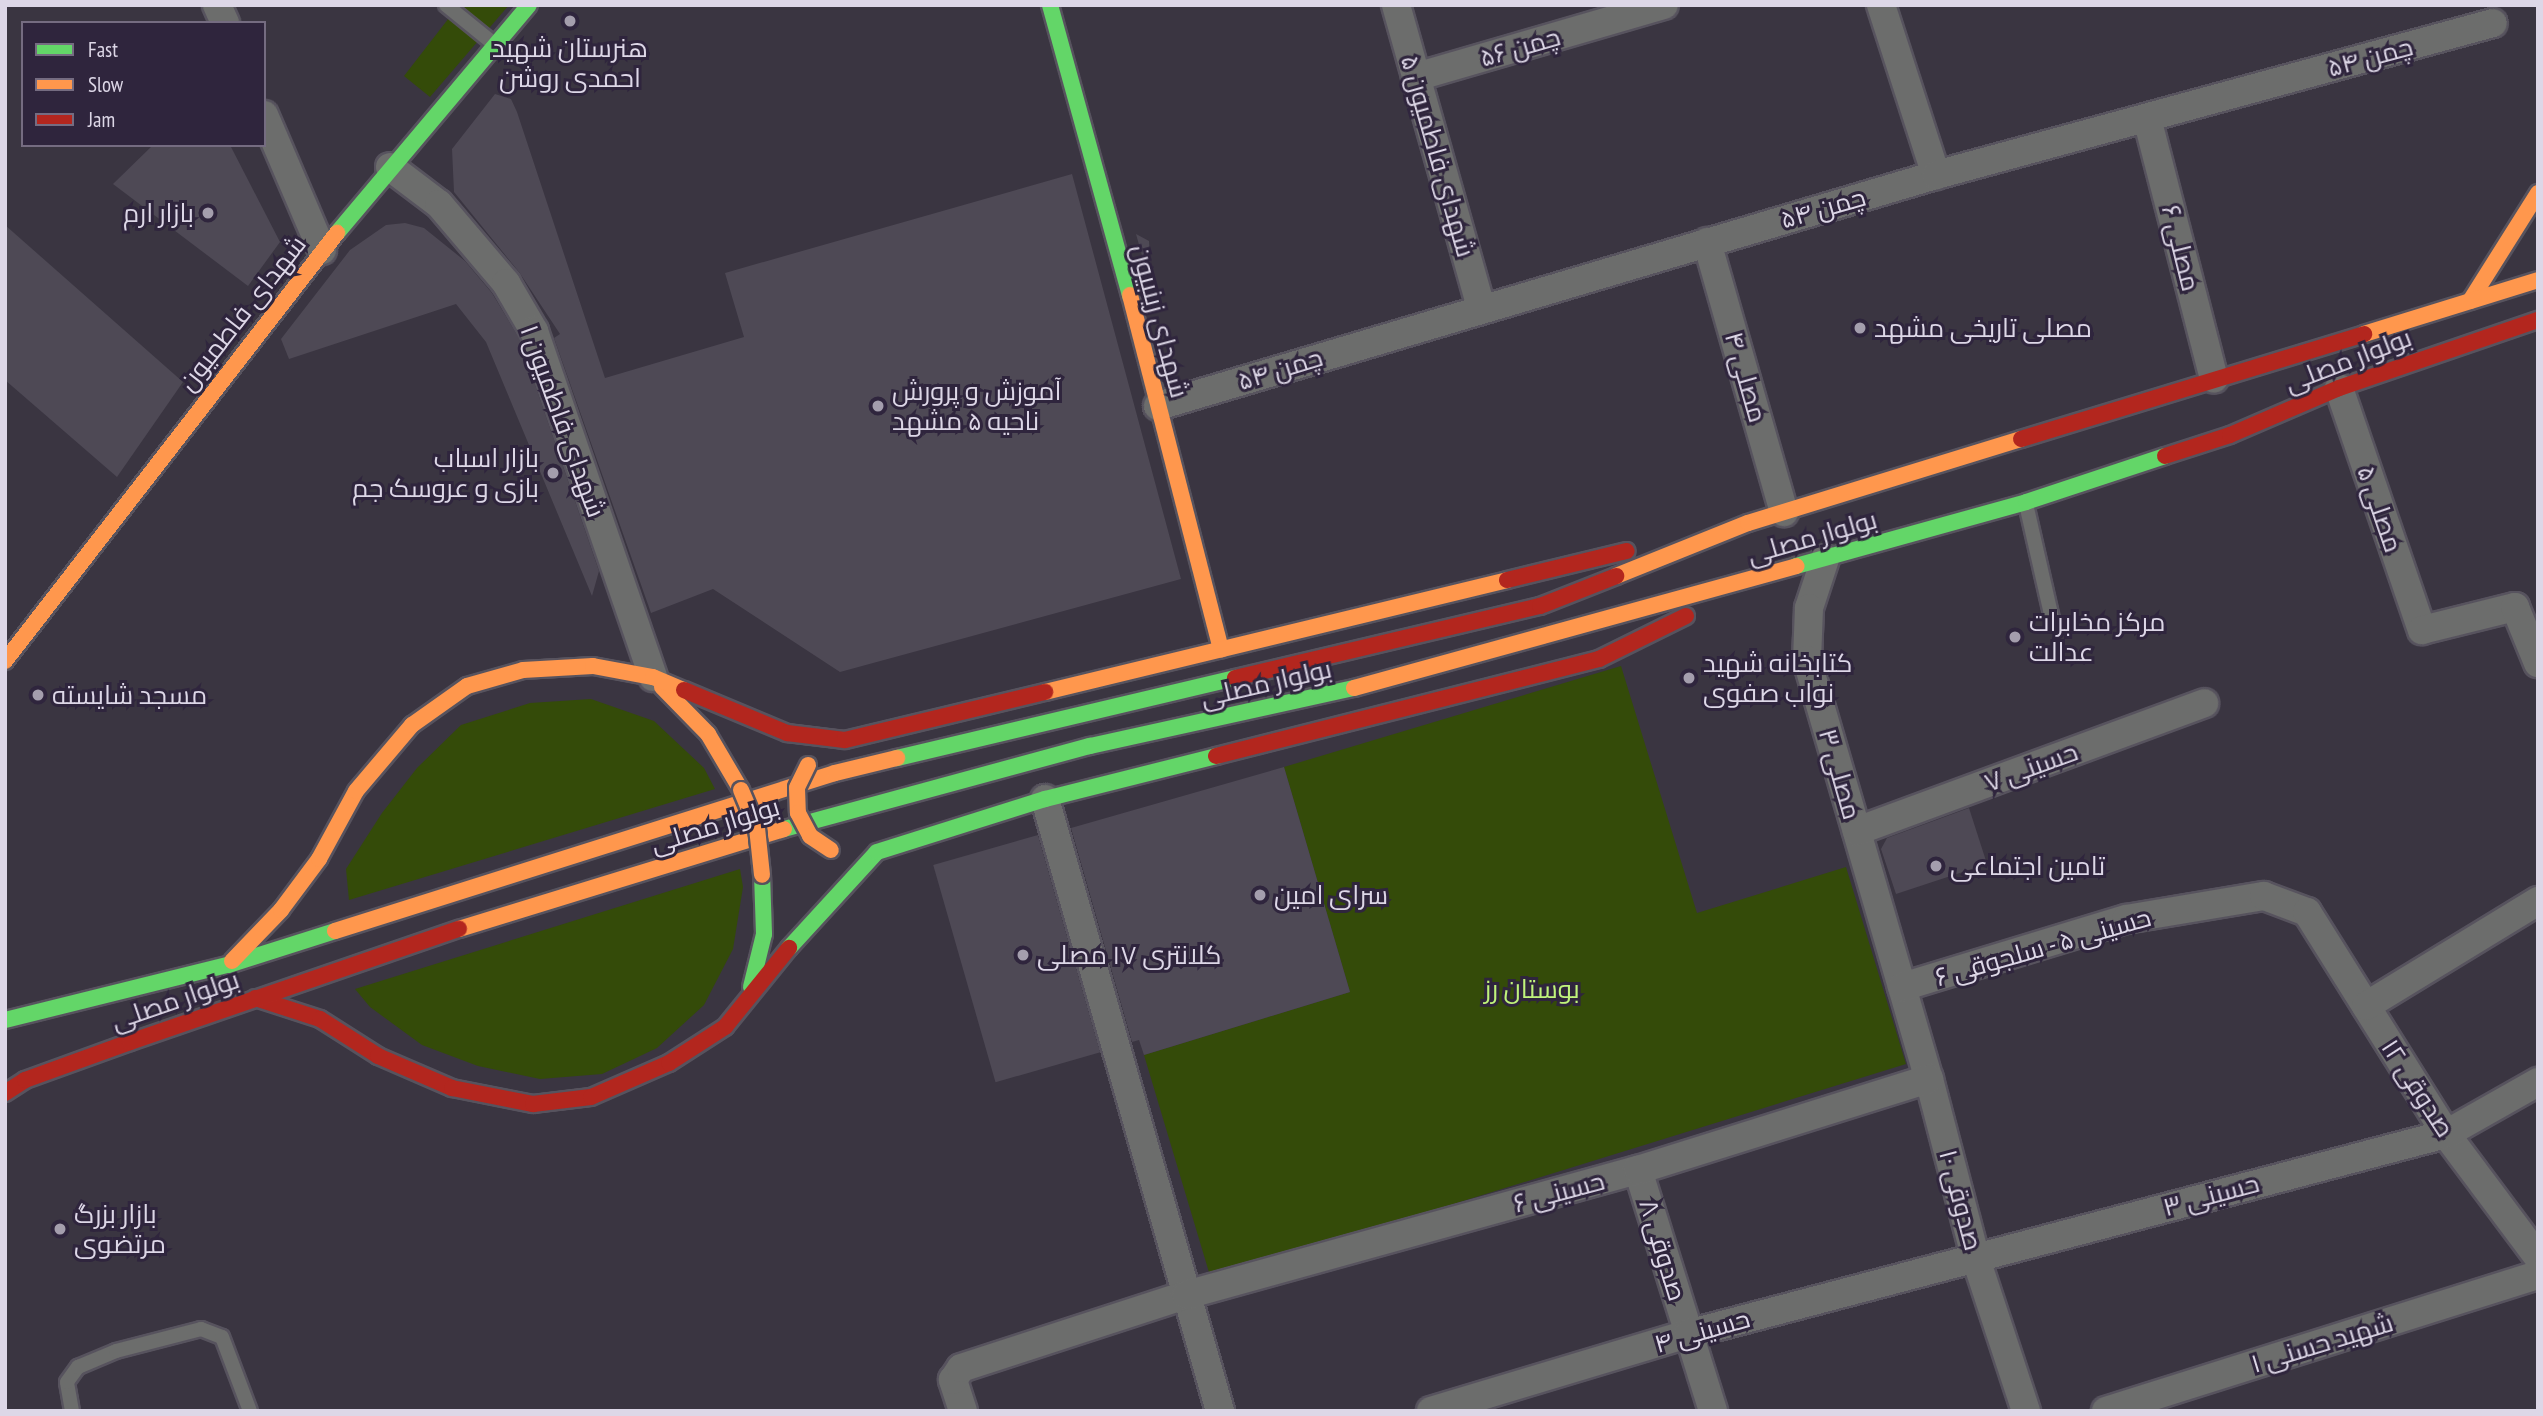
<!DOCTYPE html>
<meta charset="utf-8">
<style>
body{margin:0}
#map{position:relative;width:2543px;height:1416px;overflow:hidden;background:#3a3541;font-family:"PT Sans Narrow",Cairo,sans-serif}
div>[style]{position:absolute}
.green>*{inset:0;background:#344b09}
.building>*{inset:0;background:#4e4955;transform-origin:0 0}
.roads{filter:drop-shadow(2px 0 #57535e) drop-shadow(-2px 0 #57535e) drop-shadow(0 2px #57535e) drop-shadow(0 -2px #57535e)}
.lane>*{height:14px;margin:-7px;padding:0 7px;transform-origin:7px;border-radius:7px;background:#6c6d6c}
.street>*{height:28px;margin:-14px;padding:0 14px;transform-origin:14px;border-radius:14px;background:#6c6d6c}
.fast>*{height:16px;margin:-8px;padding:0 8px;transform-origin:8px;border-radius:8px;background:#63d668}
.slow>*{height:16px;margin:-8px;padding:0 8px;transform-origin:8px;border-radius:8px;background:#ff974d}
.jam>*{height:16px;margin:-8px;padding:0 8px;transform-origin:8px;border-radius:8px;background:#b3261e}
.bridges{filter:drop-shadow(2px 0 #57535e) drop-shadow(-2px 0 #57535e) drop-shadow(0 2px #57535e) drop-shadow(0 -2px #57535e)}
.slow-bridge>*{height:16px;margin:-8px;padding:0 8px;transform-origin:8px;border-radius:8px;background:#ff974d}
.dots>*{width:19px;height:19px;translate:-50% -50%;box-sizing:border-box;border:4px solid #2f253d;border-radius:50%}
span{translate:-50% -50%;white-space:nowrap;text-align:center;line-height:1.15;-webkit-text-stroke:6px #2f253d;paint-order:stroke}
.street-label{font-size:26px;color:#ddd7e7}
.poi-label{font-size:26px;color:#ddd7e7}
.right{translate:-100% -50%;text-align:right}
.left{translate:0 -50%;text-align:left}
.park-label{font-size:26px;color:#c0f47b}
.frame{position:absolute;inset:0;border:7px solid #ddd7e7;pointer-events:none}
.legend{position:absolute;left:21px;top:21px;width:245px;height:126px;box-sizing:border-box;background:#2f253d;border:2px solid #756c81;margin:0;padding:9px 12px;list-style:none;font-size:21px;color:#ddd7e7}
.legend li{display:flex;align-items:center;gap:14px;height:35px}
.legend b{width:35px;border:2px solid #756c81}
</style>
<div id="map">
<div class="green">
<div style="clip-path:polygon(459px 5px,509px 5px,430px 97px,404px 76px)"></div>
<div style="clip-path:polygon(1621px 666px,1697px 913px,1846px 867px,1906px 1064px,1211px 1279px,1144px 1055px,1350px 992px,1284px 767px)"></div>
<div style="clip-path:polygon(591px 699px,654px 721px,704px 768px,715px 789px,349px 900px,346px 869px,382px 813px,417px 768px,461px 725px,530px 703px)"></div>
<div style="clip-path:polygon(740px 869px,743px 887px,733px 949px,704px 1005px,657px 1048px,602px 1074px,540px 1079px,478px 1066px,422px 1045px,370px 1007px,355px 989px)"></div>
</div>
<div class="building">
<div style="clip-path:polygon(495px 94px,511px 99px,517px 112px,605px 378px,744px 337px,725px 273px,1072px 174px,1181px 579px,840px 672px,713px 589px,651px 613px,554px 338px,560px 334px,519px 272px,454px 192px,452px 149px)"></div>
<div style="clip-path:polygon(153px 145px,230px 145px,280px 242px,248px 286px,113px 184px)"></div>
<div style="clip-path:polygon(405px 223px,424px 228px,465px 261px,492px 293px,519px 338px,599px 571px,592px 596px,486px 342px,456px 304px,289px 359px,281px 339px,350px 250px,386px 225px)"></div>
<div style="clip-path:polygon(5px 225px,183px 382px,117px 477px,5px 380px)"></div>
<div style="clip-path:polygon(1136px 234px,1149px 241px,1152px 291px)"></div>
<div style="clip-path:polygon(1284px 767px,1350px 992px,1144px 1055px,1139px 1040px,1132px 1042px,1071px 828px)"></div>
<div style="clip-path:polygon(1969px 808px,1987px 864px,1896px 894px,1881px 849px,1887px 838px)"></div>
<div style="left:1038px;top:835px;width:226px;height:109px;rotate:74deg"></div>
</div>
<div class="roads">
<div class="lane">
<div style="left:446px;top:5px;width:62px;rotate:39.1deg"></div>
<div style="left:2026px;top:504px;width:117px;rotate:77.2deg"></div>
<div style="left:72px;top:1411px;width:29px;rotate:-100deg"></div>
<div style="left:67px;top:1382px;width:19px;rotate:-54deg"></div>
<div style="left:78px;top:1367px;width:41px;rotate:-22.8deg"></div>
<div style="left:116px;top:1351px;width:88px;rotate:-14.5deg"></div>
<div style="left:201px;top:1329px;width:22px;rotate:21deg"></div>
<div style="left:222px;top:1337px;width:79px;rotate:69.3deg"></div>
</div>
<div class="street">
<div style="left:217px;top:5px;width:20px;rotate:66deg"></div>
<div style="left:1396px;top:5px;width:315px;rotate:74.3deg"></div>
<div style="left:1881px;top:5px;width:179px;rotate:72.1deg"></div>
<div style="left:1416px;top:77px;width:258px;rotate:-16.2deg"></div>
<div style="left:264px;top:115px;width:147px;rotate:66.8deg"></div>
<div style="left:2147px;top:118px;width:269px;rotate:75.6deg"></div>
<div style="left:390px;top:167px;width:61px;rotate:37.1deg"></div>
<div style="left:439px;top:204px;width:104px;rotate:49.7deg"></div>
<div style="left:506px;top:283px;width:56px;rotate:59.7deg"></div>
<div style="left:534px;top:331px;width:366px;rotate:71deg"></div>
<div style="left:1707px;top:242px;width:281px;rotate:74.1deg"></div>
<div style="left:2339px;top:388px;width:256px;rotate:71.1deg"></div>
<div style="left:2422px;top:630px;width:96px;rotate:-13.9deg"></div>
<div style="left:2515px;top:607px;width:61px;rotate:67.7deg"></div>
<div style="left:1158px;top:406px;width:812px;rotate:-16.54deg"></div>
<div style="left:1936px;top:175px;width:577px;rotate:-15.26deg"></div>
<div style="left:1825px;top:559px;width:52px;rotate:108.1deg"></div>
<div style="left:1809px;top:608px;width:52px;rotate:92.2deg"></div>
<div style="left:1807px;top:660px;width:436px;rotate:73.8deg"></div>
<div style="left:1929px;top:1079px;width:183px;rotate:75.4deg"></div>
<div style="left:1975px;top:1256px;width:163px;rotate:71.8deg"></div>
<div style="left:1045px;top:799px;width:637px;rotate:74.04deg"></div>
<div style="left:1857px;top:831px;width:370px;rotate:-20.2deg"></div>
<div style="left:1902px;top:987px;width:234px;rotate:-16.9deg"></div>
<div style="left:2126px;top:919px;width:140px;rotate:-9.5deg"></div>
<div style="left:2264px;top:896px;width:46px;rotate:20.4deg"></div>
<div style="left:2307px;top:912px;width:262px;rotate:57.9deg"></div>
<div style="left:2446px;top:1134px;width:154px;rotate:53.2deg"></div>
<div style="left:2366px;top:1006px;width:202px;rotate:-31.4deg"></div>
<div style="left:1638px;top:1170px;width:252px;rotate:72.7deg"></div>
<div style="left:963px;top:1411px;width:33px;rotate:-108deg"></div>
<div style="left:953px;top:1380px;width:14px;rotate:-56deg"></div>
<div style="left:961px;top:1368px;width:237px;rotate:-18deg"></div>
<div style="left:1186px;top:1295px;width:469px;rotate:-15.5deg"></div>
<div style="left:1638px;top:1170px;width:305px;rotate:-17.4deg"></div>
<div style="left:1431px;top:1411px;width:268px;rotate:-16.7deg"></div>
<div style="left:1688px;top:1334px;width:784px;rotate:-14.78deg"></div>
<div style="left:2446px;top:1134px;width:106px;rotate:-29.5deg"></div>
<div style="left:2106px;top:1411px;width:453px;rotate:-17.5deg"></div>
</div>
<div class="fast">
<div style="left:1050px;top:5px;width:301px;rotate:74.6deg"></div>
<div style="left:337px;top:233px;width:298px;rotate:-49.9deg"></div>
<div style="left:1796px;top:566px;width:239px;rotate:-15.5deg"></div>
<div style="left:2026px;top:502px;width:146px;rotate:-18.3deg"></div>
<div style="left:897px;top:758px;width:347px;rotate:-13.3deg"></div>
<div style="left:784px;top:829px;width:317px;rotate:-15.2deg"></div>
<div style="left:1090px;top:746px;width:270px;rotate:-12.4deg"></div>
<div style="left:789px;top:948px;width:130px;rotate:-47.5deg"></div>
<div style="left:877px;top:852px;width:176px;rotate:-17.5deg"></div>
<div style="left:1045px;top:799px;width:176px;rotate:-14.1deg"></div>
<div style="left:751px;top:987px;width:55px;rotate:-76.2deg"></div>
<div style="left:764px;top:934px;width:59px;rotate:-91.9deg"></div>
<div style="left:5px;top:1020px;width:230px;rotate:-13.9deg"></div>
<div style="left:228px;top:965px;width:112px;rotate:-17.6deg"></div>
</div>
<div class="slow">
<div style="left:1130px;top:295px;width:366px;rotate:75.6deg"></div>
<div style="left:2470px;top:301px;width:128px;rotate:-57.8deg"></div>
<div style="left:2364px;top:334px;width:182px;rotate:-17.2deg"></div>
<div style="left:1616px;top:576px;width:142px;rotate:-21.9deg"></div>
<div style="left:1748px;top:523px;width:286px;rotate:-17.1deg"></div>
<div style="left:5px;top:661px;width:542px;rotate:-52.2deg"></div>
<div style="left:662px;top:687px;width:66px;rotate:45.6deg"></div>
<div style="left:708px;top:734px;width:65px;rotate:59.5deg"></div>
<div style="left:1354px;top:688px;width:459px;rotate:-15.4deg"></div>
<div style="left:1045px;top:692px;width:475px;rotate:-13.6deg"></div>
<div style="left:459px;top:929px;width:340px;rotate:-17.1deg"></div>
<div style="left:335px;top:931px;width:524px;rotate:-17.54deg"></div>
<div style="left:835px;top:773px;width:64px;rotate:-13.6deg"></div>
<div style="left:232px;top:961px;width:71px;rotate:-46.1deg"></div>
<div style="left:281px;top:910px;width:64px;rotate:-53.3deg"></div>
<div style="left:319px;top:859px;width:77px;rotate:-61.4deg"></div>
<div style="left:356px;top:791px;width:87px;rotate:-49.7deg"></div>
<div style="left:412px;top:725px;width:67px;rotate:-35.3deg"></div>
<div style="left:467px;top:686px;width:58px;rotate:-15.9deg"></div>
<div style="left:523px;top:670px;width:70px;rotate:-3.3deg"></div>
<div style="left:593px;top:666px;width:61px;rotate:10.4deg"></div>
<div style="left:653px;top:677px;width:34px;rotate:23deg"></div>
</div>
<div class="jam">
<div style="left:2021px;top:439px;width:359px;rotate:-17deg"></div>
<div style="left:2165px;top:456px;width:68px;rotate:-17.9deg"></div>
<div style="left:2230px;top:435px;width:119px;rotate:-23.3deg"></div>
<div style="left:2339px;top:388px;width:210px;rotate:-18.9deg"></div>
<div style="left:1507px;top:580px;width:123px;rotate:-13.6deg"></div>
<div style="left:1235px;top:678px;width:313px;rotate:-13.3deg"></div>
<div style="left:1540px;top:606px;width:82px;rotate:-21.5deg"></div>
<div style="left:684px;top:690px;width:112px;rotate:22.7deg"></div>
<div style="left:787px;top:733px;width:58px;rotate:6.9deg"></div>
<div style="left:845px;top:740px;width:206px;rotate:-13.5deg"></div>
<div style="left:1216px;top:756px;width:395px;rotate:-14.2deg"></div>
<div style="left:1599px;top:659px;width:97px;rotate:-26.3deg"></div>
<div style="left:255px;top:998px;width:68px;rotate:17.9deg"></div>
<div style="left:320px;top:1019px;width:69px;rotate:32.5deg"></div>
<div style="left:378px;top:1056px;width:81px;rotate:23.4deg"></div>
<div style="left:452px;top:1088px;width:83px;rotate:11.2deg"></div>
<div style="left:533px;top:1104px;width:58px;rotate:-6.9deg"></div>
<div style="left:591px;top:1097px;width:85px;rotate:-23.6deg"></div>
<div style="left:669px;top:1063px;width:67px;rotate:-32.7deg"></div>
<div style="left:725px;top:1027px;width:102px;rotate:-51deg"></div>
<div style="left:5px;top:1093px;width:24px;rotate:-33deg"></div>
<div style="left:25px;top:1080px;width:112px;rotate:-19.9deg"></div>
<div style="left:130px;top:1042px;width:348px;rotate:-19deg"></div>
</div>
</div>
<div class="bridges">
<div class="slow-bridge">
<div style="left:808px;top:765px;width:25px;rotate:116deg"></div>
<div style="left:797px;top:788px;width:25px;rotate:88deg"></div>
<div style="left:798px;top:813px;width:26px;rotate:62deg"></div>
<div style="left:810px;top:836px;width:25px;rotate:34deg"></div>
<div style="left:741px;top:790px;width:41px;rotate:67.2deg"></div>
<div style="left:757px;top:828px;width:47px;rotate:83.9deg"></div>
</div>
</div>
<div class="dots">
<div style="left:570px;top:21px;background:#a49ead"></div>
<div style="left:208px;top:213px;background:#a49ead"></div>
<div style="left:1860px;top:328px;background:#a49ead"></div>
<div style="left:878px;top:406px;background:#a49ead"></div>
<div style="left:553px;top:473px;background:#a49ead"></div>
<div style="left:2015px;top:637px;background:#a49ead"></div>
<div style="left:1689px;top:678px;background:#a49ead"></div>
<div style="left:38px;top:695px;background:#a49ead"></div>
<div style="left:1936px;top:866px;background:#a49ead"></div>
<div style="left:1260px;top:895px;background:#a49ead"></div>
<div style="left:1023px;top:955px;background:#a49ead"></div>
<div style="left:60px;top:1229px;background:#a49ead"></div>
</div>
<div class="street-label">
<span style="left:1520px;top:47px;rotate:-16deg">چمن ۵۶</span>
<span style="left:2370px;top:57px;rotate:-15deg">چمن ۵۴</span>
<span style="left:1438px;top:156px;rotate:74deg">شهدای فاطمیون ۵</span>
<span style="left:1823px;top:208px;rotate:-16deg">چمن ۵۴</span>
<span style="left:2181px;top:248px;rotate:76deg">مصلی ۶</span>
<span style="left:242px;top:313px;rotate:-52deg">شهدای فاطمیون</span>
<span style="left:1160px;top:321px;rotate:75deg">شهدای زینبیون</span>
<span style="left:2348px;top:360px;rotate:-21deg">بولوار مصلی</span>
<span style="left:1280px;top:369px;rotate:-17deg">چمن ۵۴</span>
<span style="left:1746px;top:377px;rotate:74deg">مصلی ۴</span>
<span style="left:563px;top:421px;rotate:70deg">شهدای فاطمیون ۱</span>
<span style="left:2380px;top:509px;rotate:71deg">مصلی ۵</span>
<span style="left:1812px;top:537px;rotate:-16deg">بولوار مصلی</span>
<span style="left:1266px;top:683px;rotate:-13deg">بولوار مصلی</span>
<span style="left:2031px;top:767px;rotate:-20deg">حسینی ۷</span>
<span style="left:1840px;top:774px;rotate:74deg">مصلی ۳</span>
<span style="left:715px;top:825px;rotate:-17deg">بولوار مصلی</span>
<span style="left:2043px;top:947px;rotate:-16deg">حسینی ۵ - سلجوقی ۶</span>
<span style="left:175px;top:1000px;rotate:-19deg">بولوار مصلی</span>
<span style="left:2418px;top:1088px;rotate:57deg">صدوقی ۱۲</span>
<span style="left:1559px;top:1192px;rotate:-15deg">حسینی ۶</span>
<span style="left:2211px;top:1195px;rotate:-15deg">حسینی ۳</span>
<span style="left:1961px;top:1200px;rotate:75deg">صدوقی ۱۰</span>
<span style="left:1663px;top:1250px;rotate:73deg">صدوقی ۸</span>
<span style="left:1702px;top:1331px;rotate:-16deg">حسینی ۴</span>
<span style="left:2322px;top:1343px;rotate:-17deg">شهید حسنی ۱</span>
</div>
<div class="poi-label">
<span style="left:570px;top:63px">هنرستان شهید<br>احمدی روشن</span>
<span class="right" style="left:194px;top:213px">بازار ارم</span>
<span class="left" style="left:1874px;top:328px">مصلی تاریخی مشهد</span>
<span class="left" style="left:892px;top:406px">آموزش و پرورش<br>ناحیه ۵ مشهد</span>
<span class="right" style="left:539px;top:473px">بازار اسباب<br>بازی و عروسک جم</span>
<span class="left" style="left:2029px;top:637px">مرکز مخابرات<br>عدالت</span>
<span class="left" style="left:1703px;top:678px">کتابخانه شهید<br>نواب صفوی</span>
<span class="left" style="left:52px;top:695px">مسجد شایسته</span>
<span class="left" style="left:1950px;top:866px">تامین اجتماعی</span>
<span class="left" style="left:1274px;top:895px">سرای امین</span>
<span class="left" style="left:1037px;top:955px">کلانتری ۱۷ مصلی</span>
<span class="left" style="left:74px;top:1229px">بازار بزرگ<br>مرتضوی</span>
</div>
<div class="park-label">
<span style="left:1532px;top:989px">بوستان رز</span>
</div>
<div class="frame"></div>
<ul class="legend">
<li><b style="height:9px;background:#63d668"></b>Fast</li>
<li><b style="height:9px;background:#ff974d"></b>Slow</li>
<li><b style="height:9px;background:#b3261e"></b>Jam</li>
</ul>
</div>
